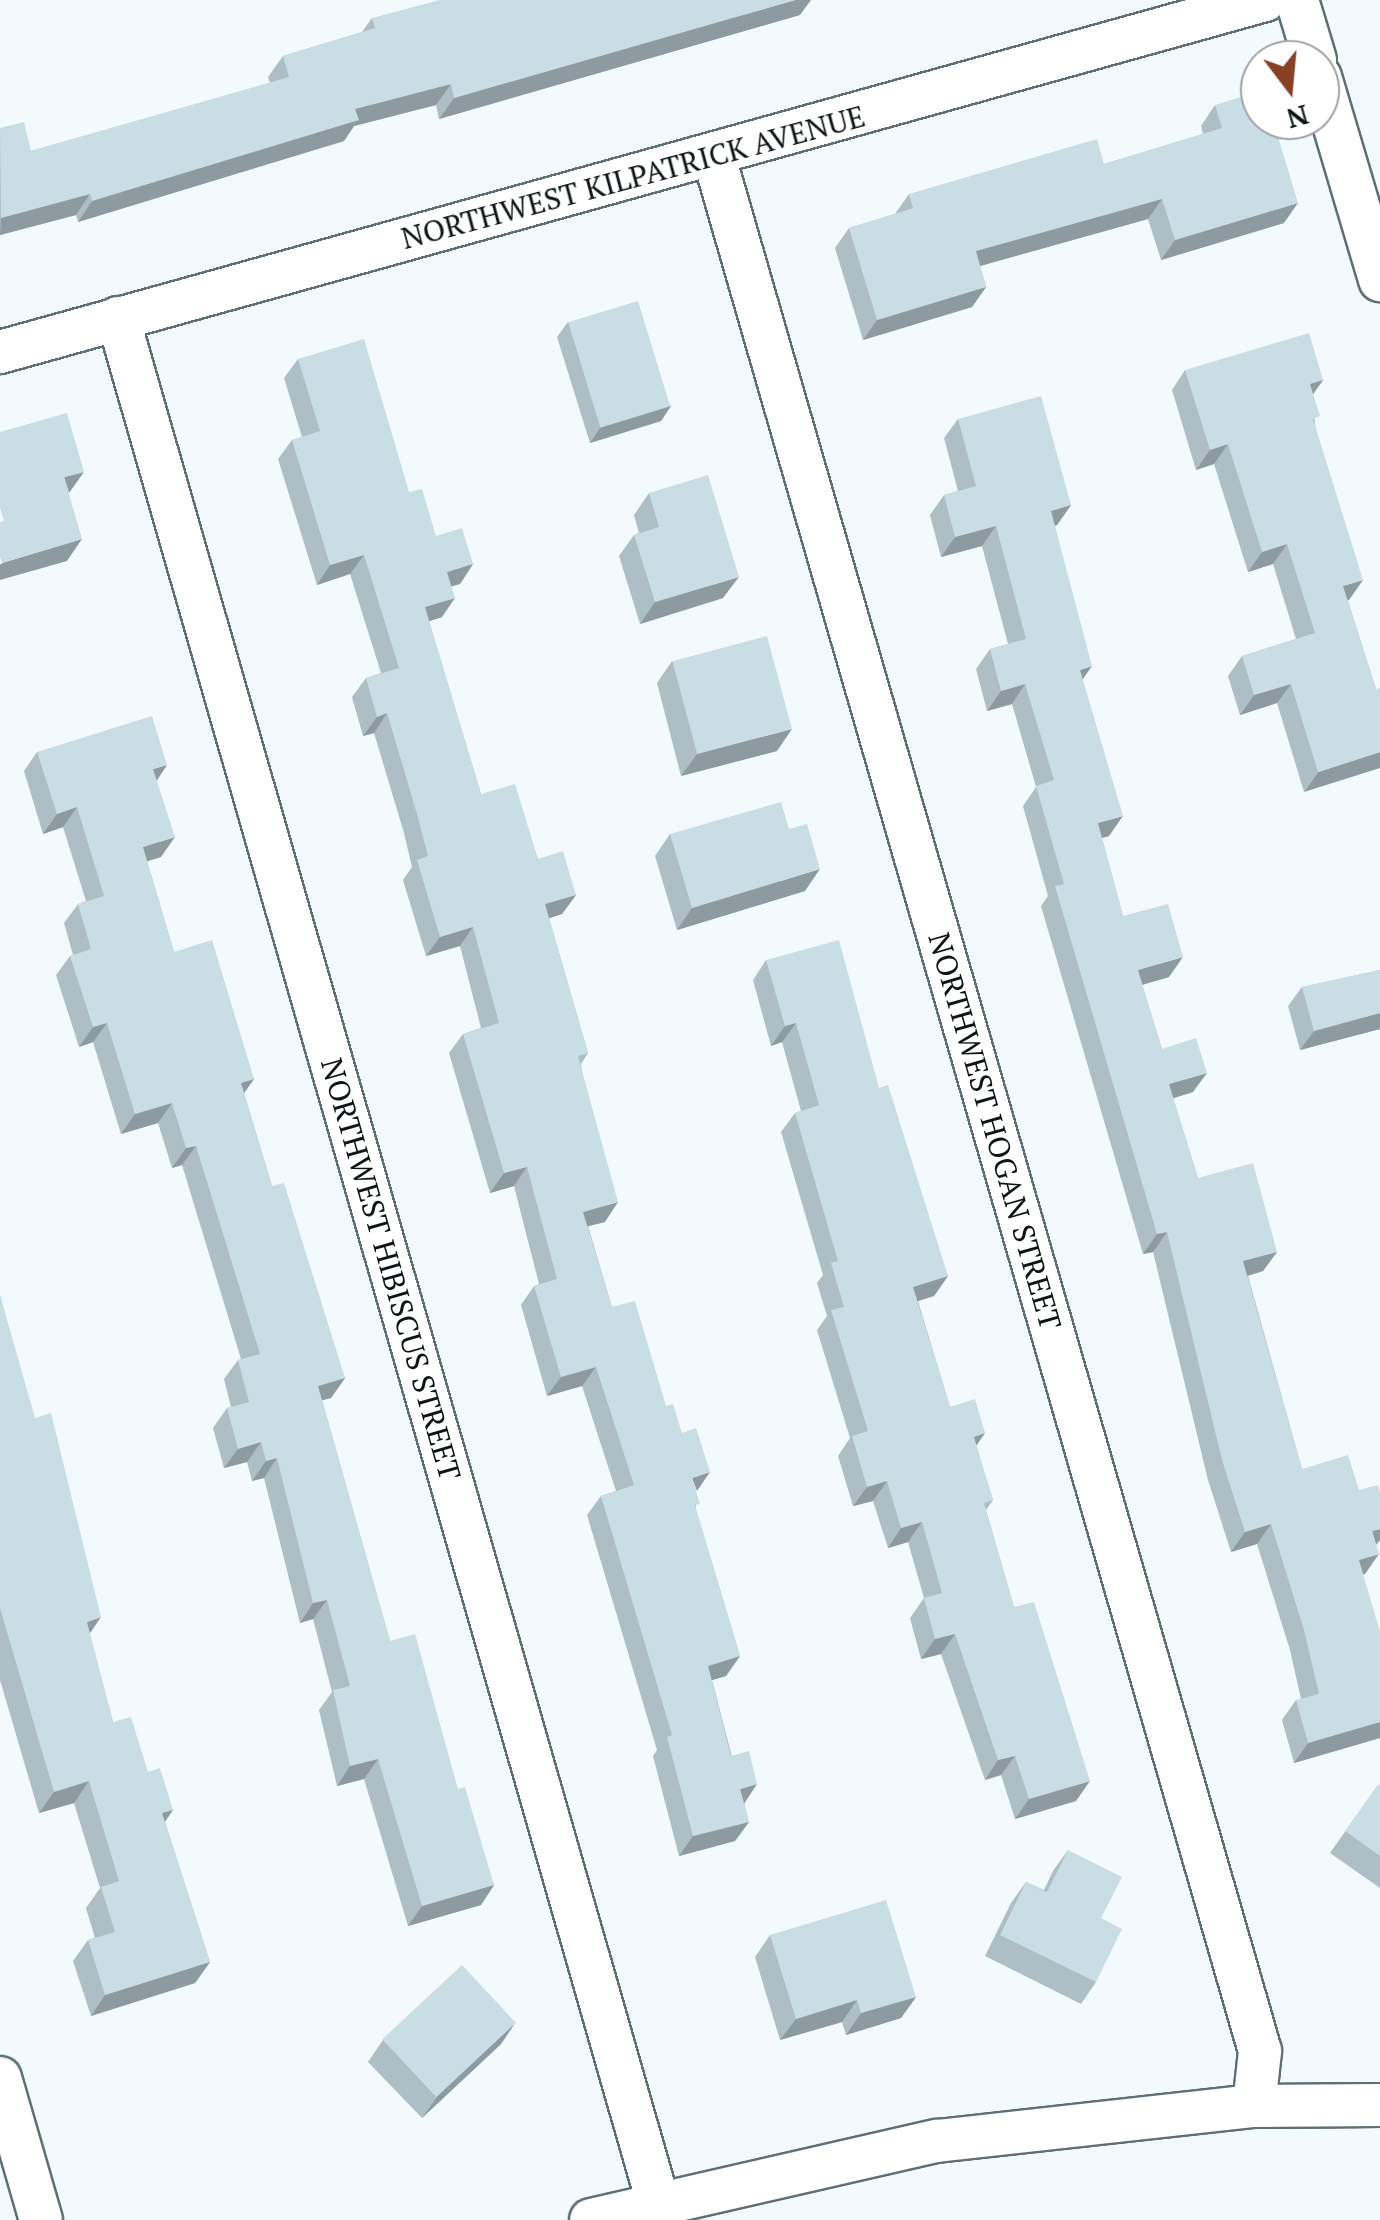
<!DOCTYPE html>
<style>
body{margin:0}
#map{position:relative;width:1380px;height:2220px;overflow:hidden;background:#f2fafd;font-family:"PT Serif",serif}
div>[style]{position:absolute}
.roads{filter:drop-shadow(2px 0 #5e7076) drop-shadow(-2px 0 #5e7076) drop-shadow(0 2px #5e7076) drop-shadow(0 -2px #5e7076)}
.minor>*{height:42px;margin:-21px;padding:0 21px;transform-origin:21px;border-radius:21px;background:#fff}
.wall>*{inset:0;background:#adbec4}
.shaded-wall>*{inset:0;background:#8d9ba0}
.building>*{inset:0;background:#c9dde4;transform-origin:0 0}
span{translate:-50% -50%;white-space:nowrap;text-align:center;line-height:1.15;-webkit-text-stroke:8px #fff;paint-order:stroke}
.street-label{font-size:30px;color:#0e1517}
.north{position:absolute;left:1240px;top:40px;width:100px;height:100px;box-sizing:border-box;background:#fff;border:2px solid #9fa1a2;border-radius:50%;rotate:164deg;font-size:28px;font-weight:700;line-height:40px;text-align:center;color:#0e1517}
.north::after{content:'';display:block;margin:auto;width:35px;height:45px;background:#883f23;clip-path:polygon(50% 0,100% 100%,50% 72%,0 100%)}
</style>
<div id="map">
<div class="roads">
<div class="minor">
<div style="left:1297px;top:0;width:63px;rotate:73.3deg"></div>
<div style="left:1320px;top:77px;width:212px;rotate:73.5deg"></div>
<div style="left:714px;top:157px;width:1971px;rotate:73.92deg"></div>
<div style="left:1260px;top:2051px;width:55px;rotate:96.2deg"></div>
<div style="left:118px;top:318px;width:1979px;rotate:74.01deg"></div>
<div style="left:0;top:352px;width:1313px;rotate:-15.55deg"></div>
<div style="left:0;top:2078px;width:148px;rotate:73.9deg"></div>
<div style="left:591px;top:2220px;width:355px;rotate:-12.9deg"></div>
<div style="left:937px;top:2141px;width:319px;rotate:-6.3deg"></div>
<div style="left:1254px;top:2106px;width:126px;rotate:-0.5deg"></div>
</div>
</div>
<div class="wall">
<div style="clip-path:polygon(800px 15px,439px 119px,436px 105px,354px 126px,344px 141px,78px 222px,76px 215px,0 235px,0 128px,31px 151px,270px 83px,268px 77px,283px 56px,362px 32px,372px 18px)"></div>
<div style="clip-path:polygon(1215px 105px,1284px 223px,1161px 260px,1148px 219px,980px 266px,986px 287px,972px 307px,863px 340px,835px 248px,849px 228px,895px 214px,909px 194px,1104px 164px,1203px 134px,1201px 126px)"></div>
<div style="clip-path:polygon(568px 322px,671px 406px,661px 421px,590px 443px,557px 337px)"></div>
<div style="clip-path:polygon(298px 359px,409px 492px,436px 536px,473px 564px,460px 584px,451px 586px,442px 617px,429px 621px,481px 794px,538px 859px,576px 895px,562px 914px,549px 918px,588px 1053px,581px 1064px,605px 1222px,588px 1226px,612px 1307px,666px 1406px,696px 1491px,696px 1510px,740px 1656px,726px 1676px,712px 1680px,749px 1822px,735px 1841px,679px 1856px,653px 1756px,657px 1750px,587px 1515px,601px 1496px,616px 1491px,582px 1386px,547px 1396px,521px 1305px,534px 1286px,539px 1284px,514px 1186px,490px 1193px,449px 1053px,463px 1034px,481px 1028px,460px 946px,426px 956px,403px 880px,412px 867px,404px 833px,374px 733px,363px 736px,352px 697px,366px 678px,381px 673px,350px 574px,317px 585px,278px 459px,292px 440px,302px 437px,284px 378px)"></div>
<div style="clip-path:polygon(1185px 370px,1323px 380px,1313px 394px,1315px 424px,1348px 601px,1376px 689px,1304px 792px,1277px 703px,1240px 715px,1228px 676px,1242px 656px,1296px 639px,1273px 564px,1248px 572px,1214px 464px,1196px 470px,1172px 390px)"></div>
<div style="clip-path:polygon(958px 419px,1071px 505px,1057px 525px,1055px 526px,1109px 836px,1102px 838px,1123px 916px,1169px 977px,1142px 985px,1162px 1049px,1193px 1092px,1173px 1098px,1198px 1178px,1277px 1252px,1263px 1271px,1248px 1276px,1302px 1469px,1376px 1545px,1363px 1574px,1380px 1738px,1294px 1763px,1282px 1720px,1296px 1700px,1301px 1699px,1290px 1650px,1257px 1544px,1231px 1552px,1208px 1480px,1153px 1252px,1143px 1254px,1041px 906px,1048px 896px,1023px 806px,1036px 787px,1012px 704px,987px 711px,976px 669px,990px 649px,1008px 644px,982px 546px,941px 557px,930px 515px,944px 495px,958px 491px,944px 438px)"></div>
<div style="clip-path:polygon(649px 493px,723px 598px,640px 624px,619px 556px,634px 535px,639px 533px,634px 515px)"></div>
<div style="clip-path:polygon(672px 661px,777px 751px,681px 776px,657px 683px)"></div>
<div style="clip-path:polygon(37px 752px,157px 780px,161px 857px,147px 861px,174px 952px,254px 1079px,244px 1093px,272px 1186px,345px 1378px,331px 1398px,322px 1400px,390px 1641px,458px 1789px,494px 1885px,481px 1905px,408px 1926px,364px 1779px,337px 1786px,319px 1710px,332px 1692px,313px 1619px,300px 1623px,264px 1478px,252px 1481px,247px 1462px,224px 1468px,213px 1428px,227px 1408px,231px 1407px,224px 1379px,238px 1360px,241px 1359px,182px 1165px,172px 1168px,158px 1123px,121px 1134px,93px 1042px,79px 1047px,56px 975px,70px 956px,73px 955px,64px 923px,78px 904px,86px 901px,63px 827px,43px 834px,24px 771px)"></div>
<div style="clip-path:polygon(670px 834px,805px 891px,677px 930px,655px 856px)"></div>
<div style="clip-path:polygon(766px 960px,879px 1088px,948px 1276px,934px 1296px,918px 1301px,950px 1407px,985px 1433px,976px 1446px,993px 1500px,986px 1510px,1014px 1607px,1076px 1801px,1015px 1819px,1001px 1775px,985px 1780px,941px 1654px,921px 1659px,910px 1618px,924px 1598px,908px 1542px,888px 1548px,873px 1501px,853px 1506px,838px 1456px,850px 1438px,817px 1330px,827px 1316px,817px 1283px,823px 1275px,781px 1132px,795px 1113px,801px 1111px,782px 1042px,771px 1046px,753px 980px)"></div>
<div style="clip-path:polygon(1380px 970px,1380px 1029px,1300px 1050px,1288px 1006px,1302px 987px)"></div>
<div style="clip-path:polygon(0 1295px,113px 1722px,173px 1810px,165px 1822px,210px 1962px,195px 1983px,91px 2016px,73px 1961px,88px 1940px,95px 1938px,86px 1908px,100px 1888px,74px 1803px,39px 1813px,0 1680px)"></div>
<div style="clip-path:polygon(1378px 1785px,1380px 1786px,1380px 1888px,1330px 1853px)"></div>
<div style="clip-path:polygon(1068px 1850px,1101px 1918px,1096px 1982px,1081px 2004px,985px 1956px,1011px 1903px,1026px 1882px,1044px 1890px,1053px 1871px)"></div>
<div style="clip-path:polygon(770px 1935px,916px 1997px,901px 2018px,846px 2035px,842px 2022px,780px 2040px,755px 1957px)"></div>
<div style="clip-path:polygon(383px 2040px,501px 2044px,422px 2118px,368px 2062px)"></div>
</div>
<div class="shaded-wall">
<div style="clip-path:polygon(795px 0,811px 0,800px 15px,439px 119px,454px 98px)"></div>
<div style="clip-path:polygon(451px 84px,436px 105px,354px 126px,344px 141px,78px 222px,92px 201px,355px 109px)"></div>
<div style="clip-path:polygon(90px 194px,76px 215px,0 235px,1px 218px)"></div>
<div style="clip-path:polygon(1162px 199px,1148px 219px,962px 271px,976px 251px)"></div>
<div style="clip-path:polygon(1298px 203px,1284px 223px,1161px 260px,1175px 240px)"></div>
<div style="clip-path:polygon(986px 287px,972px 307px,863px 340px,877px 320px)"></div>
<div style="clip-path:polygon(1323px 380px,1309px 400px,1310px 384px)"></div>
<div style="clip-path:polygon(671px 406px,661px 421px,590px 443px,600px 428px)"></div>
<div style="clip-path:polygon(1228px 444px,1214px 464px,1196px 470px,1210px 450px)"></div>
<div style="clip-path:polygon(84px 472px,69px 493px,64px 477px)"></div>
<div style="clip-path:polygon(1071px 505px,1057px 525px,1037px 530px,1051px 511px)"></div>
<div style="clip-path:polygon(996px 526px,982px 546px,941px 557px,955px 537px)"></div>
<div style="clip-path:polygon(82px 539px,67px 561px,0 580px,0 565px,2px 563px)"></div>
<div style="clip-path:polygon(1287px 544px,1273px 564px,1248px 572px,1262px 552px)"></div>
<div style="clip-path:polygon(364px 555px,350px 574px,317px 585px,330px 565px)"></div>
<div style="clip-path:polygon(473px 564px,460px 584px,433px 592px,447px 572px)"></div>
<div style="clip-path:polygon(739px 577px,723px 598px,640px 624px,655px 602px)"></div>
<div style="clip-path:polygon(1363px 580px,1349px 600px,1329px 606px,1343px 586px)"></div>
<div style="clip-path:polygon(455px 598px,442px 617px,412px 627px,425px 607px)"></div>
<div style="clip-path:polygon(1092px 666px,1078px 686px,1080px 670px)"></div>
<div style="clip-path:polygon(1025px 684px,1012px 704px,987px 711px,1001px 691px)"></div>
<div style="clip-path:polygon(1291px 684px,1277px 703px,1240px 715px,1254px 695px)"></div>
<div style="clip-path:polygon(387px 713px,374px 733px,363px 736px,377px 717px)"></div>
<div style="clip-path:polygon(792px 729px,777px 751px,681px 776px,697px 754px)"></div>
<div style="clip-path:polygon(1380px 752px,1380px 768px,1304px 792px,1318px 772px)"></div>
<div style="clip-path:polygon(167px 765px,154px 785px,153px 769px)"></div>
<div style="clip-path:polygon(77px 807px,63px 827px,43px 834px,57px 814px)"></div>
<div style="clip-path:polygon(1123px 816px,1109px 836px,1084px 843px,1098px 823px)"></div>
<div style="clip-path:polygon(175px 837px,161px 857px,129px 867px,143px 847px)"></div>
<div style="clip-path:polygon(820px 869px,805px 891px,677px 930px,692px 908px)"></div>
<div style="clip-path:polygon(576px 895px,562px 914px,532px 924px,545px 904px)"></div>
<div style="clip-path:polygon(473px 927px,460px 946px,426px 956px,440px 937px)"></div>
<div style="clip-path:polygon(1183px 957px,1169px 977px,1124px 990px,1138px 970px)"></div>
<div style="clip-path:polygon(1380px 1013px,1380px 1029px,1300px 1050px,1314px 1031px)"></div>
<div style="clip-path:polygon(107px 1023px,93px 1042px,79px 1047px,93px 1027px)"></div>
<div style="clip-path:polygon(796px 1023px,782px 1042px,771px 1046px,785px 1026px)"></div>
<div style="clip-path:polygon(1207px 1073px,1193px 1092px,1155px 1104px,1169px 1084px)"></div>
<div style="clip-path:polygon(254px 1079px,240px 1099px,241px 1083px)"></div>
<div style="clip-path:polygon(172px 1103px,158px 1123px,121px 1134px,135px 1114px)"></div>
<div style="clip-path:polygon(196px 1146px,182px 1165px,172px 1168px,186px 1148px)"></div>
<div style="clip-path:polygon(527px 1167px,514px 1186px,490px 1193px,504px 1173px)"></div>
<div style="clip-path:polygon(618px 1202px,605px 1222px,569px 1231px,583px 1212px)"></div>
<div style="clip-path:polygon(1167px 1232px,1153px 1252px,1143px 1254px,1157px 1234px)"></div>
<div style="clip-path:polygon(1277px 1252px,1263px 1271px,1230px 1281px,1243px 1261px)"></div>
<div style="clip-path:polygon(948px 1276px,934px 1296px,899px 1307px,913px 1287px)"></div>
<div style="clip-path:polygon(596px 1367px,582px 1386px,547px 1396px,561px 1377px)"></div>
<div style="clip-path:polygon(345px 1378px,331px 1398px,304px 1405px,318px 1386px)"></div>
<div style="clip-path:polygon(985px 1433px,971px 1453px,974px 1437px)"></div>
<div style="clip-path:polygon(261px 1442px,247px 1462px,224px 1468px,238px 1449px)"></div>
<div style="clip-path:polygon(277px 1458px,264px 1478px,252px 1481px,266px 1461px)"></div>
<div style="clip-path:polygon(710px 1472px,697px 1491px,692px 1478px)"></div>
<div style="clip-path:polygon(887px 1481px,873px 1501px,853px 1506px,867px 1487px)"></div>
<div style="clip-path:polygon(922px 1522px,908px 1542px,888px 1548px,901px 1528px)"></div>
<div style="clip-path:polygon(1271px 1524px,1257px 1544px,1231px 1552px,1245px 1532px)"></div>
<div style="clip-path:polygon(1380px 1529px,1380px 1540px,1376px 1545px,1372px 1531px)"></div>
<div style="clip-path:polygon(1379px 1554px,1365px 1574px,1345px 1580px,1359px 1560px)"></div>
<div style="clip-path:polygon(327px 1600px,313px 1619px,300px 1623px,313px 1603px)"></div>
<div style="clip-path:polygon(101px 1617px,86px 1639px,87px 1622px)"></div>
<div style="clip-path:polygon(955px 1634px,941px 1654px,921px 1659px,935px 1639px)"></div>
<div style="clip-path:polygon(740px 1656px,726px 1676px,695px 1685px,708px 1666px)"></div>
<div style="clip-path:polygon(1380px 1722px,1380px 1738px,1294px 1763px,1308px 1743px)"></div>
<div style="clip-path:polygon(1015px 1756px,1001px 1775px,985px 1780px,998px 1760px)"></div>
<div style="clip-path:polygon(378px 1759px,364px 1779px,337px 1786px,350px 1766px)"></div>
<div style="clip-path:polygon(89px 1781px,74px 1803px,39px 1813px,54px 1792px)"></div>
<div style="clip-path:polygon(1090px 1781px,1076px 1801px,1015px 1819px,1029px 1799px)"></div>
<div style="clip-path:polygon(757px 1784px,744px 1804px,740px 1789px)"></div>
<div style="clip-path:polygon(173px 1810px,158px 1831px,162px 1813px)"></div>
<div style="clip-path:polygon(749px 1822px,735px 1841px,679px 1856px,693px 1836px)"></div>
<div style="clip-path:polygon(494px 1885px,481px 1905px,408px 1926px,422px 1906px)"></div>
<div style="clip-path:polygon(210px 1962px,195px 1983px,91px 2016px,105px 1995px)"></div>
<div style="clip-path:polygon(916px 1997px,901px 2018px,846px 2035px,861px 2013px)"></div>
<div style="clip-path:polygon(857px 2000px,842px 2022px,780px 2040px,796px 2019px)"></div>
<div style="clip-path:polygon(516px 2022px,501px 2044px,422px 2118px,437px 2097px)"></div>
</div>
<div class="building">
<div style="clip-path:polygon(440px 0,795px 0,454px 98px,451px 84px,355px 109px,359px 120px,92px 201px,90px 194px,1px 218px,0 128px,24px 122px,31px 151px,289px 77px,283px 56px,375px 28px,372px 18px)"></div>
<div style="clip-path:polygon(1260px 91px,1260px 120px,1273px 120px,1298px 203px,1175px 240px,1162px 199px,976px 251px,986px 287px,877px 320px,849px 228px,913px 208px,909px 194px,1097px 139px,1104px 164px,1222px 128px,1215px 105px)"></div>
<div style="left:638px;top:301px;width:110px;height:73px;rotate:73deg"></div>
<div style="clip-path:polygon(1309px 333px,1323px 380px,1310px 384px,1320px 416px,1313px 419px,1363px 580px,1343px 586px,1376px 689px,1380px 688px,1380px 752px,1318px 772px,1291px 684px,1254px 695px,1242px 656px,1315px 633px,1287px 544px,1262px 552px,1228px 444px,1210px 450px,1185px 370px)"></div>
<div style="clip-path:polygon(364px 339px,409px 492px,422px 489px,436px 536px,462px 528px,473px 564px,447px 572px,455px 598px,425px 607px,481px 794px,515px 784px,538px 859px,563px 851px,576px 895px,545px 904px,588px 1053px,578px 1056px,618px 1202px,583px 1212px,612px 1307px,635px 1301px,666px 1406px,673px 1404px,682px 1433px,696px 1428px,710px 1472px,692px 1478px,700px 1504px,695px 1505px,740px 1656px,708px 1666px,731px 1756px,749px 1751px,757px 1784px,740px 1789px,749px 1822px,693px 1836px,667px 1737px,672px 1735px,601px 1496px,634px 1485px,596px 1367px,561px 1377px,534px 1286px,557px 1279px,527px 1167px,504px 1173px,463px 1034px,499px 1023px,473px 927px,440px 937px,417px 860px,428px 856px,417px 814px,387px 713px,377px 717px,366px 678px,399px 668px,364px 555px,330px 565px,292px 440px,320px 431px,298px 359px)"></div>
<div style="clip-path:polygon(1041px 396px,1071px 505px,1051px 511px,1092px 666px,1080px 670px,1123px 816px,1098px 823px,1123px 916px,1168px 904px,1183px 957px,1138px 970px,1162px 1049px,1196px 1038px,1207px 1073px,1169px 1084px,1198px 1178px,1253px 1163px,1277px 1252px,1243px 1261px,1302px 1469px,1348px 1455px,1359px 1490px,1378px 1485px,1380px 1493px,1380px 1529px,1372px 1531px,1379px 1554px,1359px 1560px,1380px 1632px,1380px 1722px,1308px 1743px,1296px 1700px,1319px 1694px,1304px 1630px,1271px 1524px,1245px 1532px,1222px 1460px,1167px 1232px,1157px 1234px,1055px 886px,1064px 884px,1036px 786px,1054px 780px,1025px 684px,1001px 691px,990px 649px,1026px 639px,996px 526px,955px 537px,944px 495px,976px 486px,958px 419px)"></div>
<div style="clip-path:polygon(67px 413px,84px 472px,64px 477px,82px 539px,2px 563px,0 557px,0 522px,4px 521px,0 508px,0 432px)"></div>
<div style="clip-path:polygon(708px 475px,739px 577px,655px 602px,634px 535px,659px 527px,649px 493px)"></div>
<div style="left:767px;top:636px;width:96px;height:98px;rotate:75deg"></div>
<div style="clip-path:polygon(152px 716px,167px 765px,153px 769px,175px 837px,143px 847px,174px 952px,212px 940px,254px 1079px,241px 1083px,272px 1186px,284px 1183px,345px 1378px,318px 1386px,390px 1641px,415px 1634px,458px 1789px,465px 1787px,494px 1885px,422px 1906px,378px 1759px,350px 1766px,333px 1690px,350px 1686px,327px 1600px,313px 1603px,277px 1458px,266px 1461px,261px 1442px,238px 1449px,227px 1408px,249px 1402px,238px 1360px,260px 1354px,196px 1146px,186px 1148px,172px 1103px,135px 1114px,107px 1023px,93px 1027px,70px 956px,91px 949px,78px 904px,104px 896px,77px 807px,57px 814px,37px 752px)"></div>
<div style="clip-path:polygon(781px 802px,789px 829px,807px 824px,820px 869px,692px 908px,670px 834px)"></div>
<div style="clip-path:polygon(839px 940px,879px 1088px,888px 1085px,948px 1276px,913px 1287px,950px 1407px,975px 1399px,985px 1433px,974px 1437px,993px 1500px,984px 1503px,1014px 1607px,1034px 1602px,1090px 1781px,1029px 1799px,1015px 1756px,998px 1760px,955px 1634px,935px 1639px,924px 1598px,942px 1593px,922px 1522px,901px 1528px,887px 1481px,867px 1487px,852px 1436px,868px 1431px,831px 1310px,844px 1307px,831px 1263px,838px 1261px,795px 1113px,819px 1105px,796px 1023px,785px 1026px,766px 960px)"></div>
<div style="clip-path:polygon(1380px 970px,1380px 1013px,1314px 1031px,1302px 987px)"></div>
<div style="clip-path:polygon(0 1295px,35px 1418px,51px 1413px,101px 1617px,87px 1622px,113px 1722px,131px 1717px,148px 1772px,160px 1768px,173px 1810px,162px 1813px,210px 1962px,105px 1995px,88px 1940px,115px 1932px,101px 1887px,119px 1881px,89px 1781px,54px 1792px,0 1608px)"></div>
<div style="clip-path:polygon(1378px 1785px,1380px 1786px,1380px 1856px,1345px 1831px)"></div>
<div style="clip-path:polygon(1068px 1850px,1122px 1877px,1101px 1918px,1122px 1929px,1096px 1982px,1000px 1935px,1026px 1882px,1047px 1892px)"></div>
<div style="clip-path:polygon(886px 1900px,916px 1997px,861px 2013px,857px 2000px,796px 2019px,770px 1935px)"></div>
<div style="left:462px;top:1965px;width:79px;height:109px;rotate:47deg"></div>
</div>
<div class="street-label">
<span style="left:633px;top:177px;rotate:-15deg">NORTHWEST KILPATRICK AVENUE</span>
<span style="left:995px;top:1131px;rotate:74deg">NORTHWEST HOGAN STREET</span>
<span style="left:391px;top:1269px;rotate:74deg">NORTHWEST HIBISCUS STREET</span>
</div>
<div class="north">N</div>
</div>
